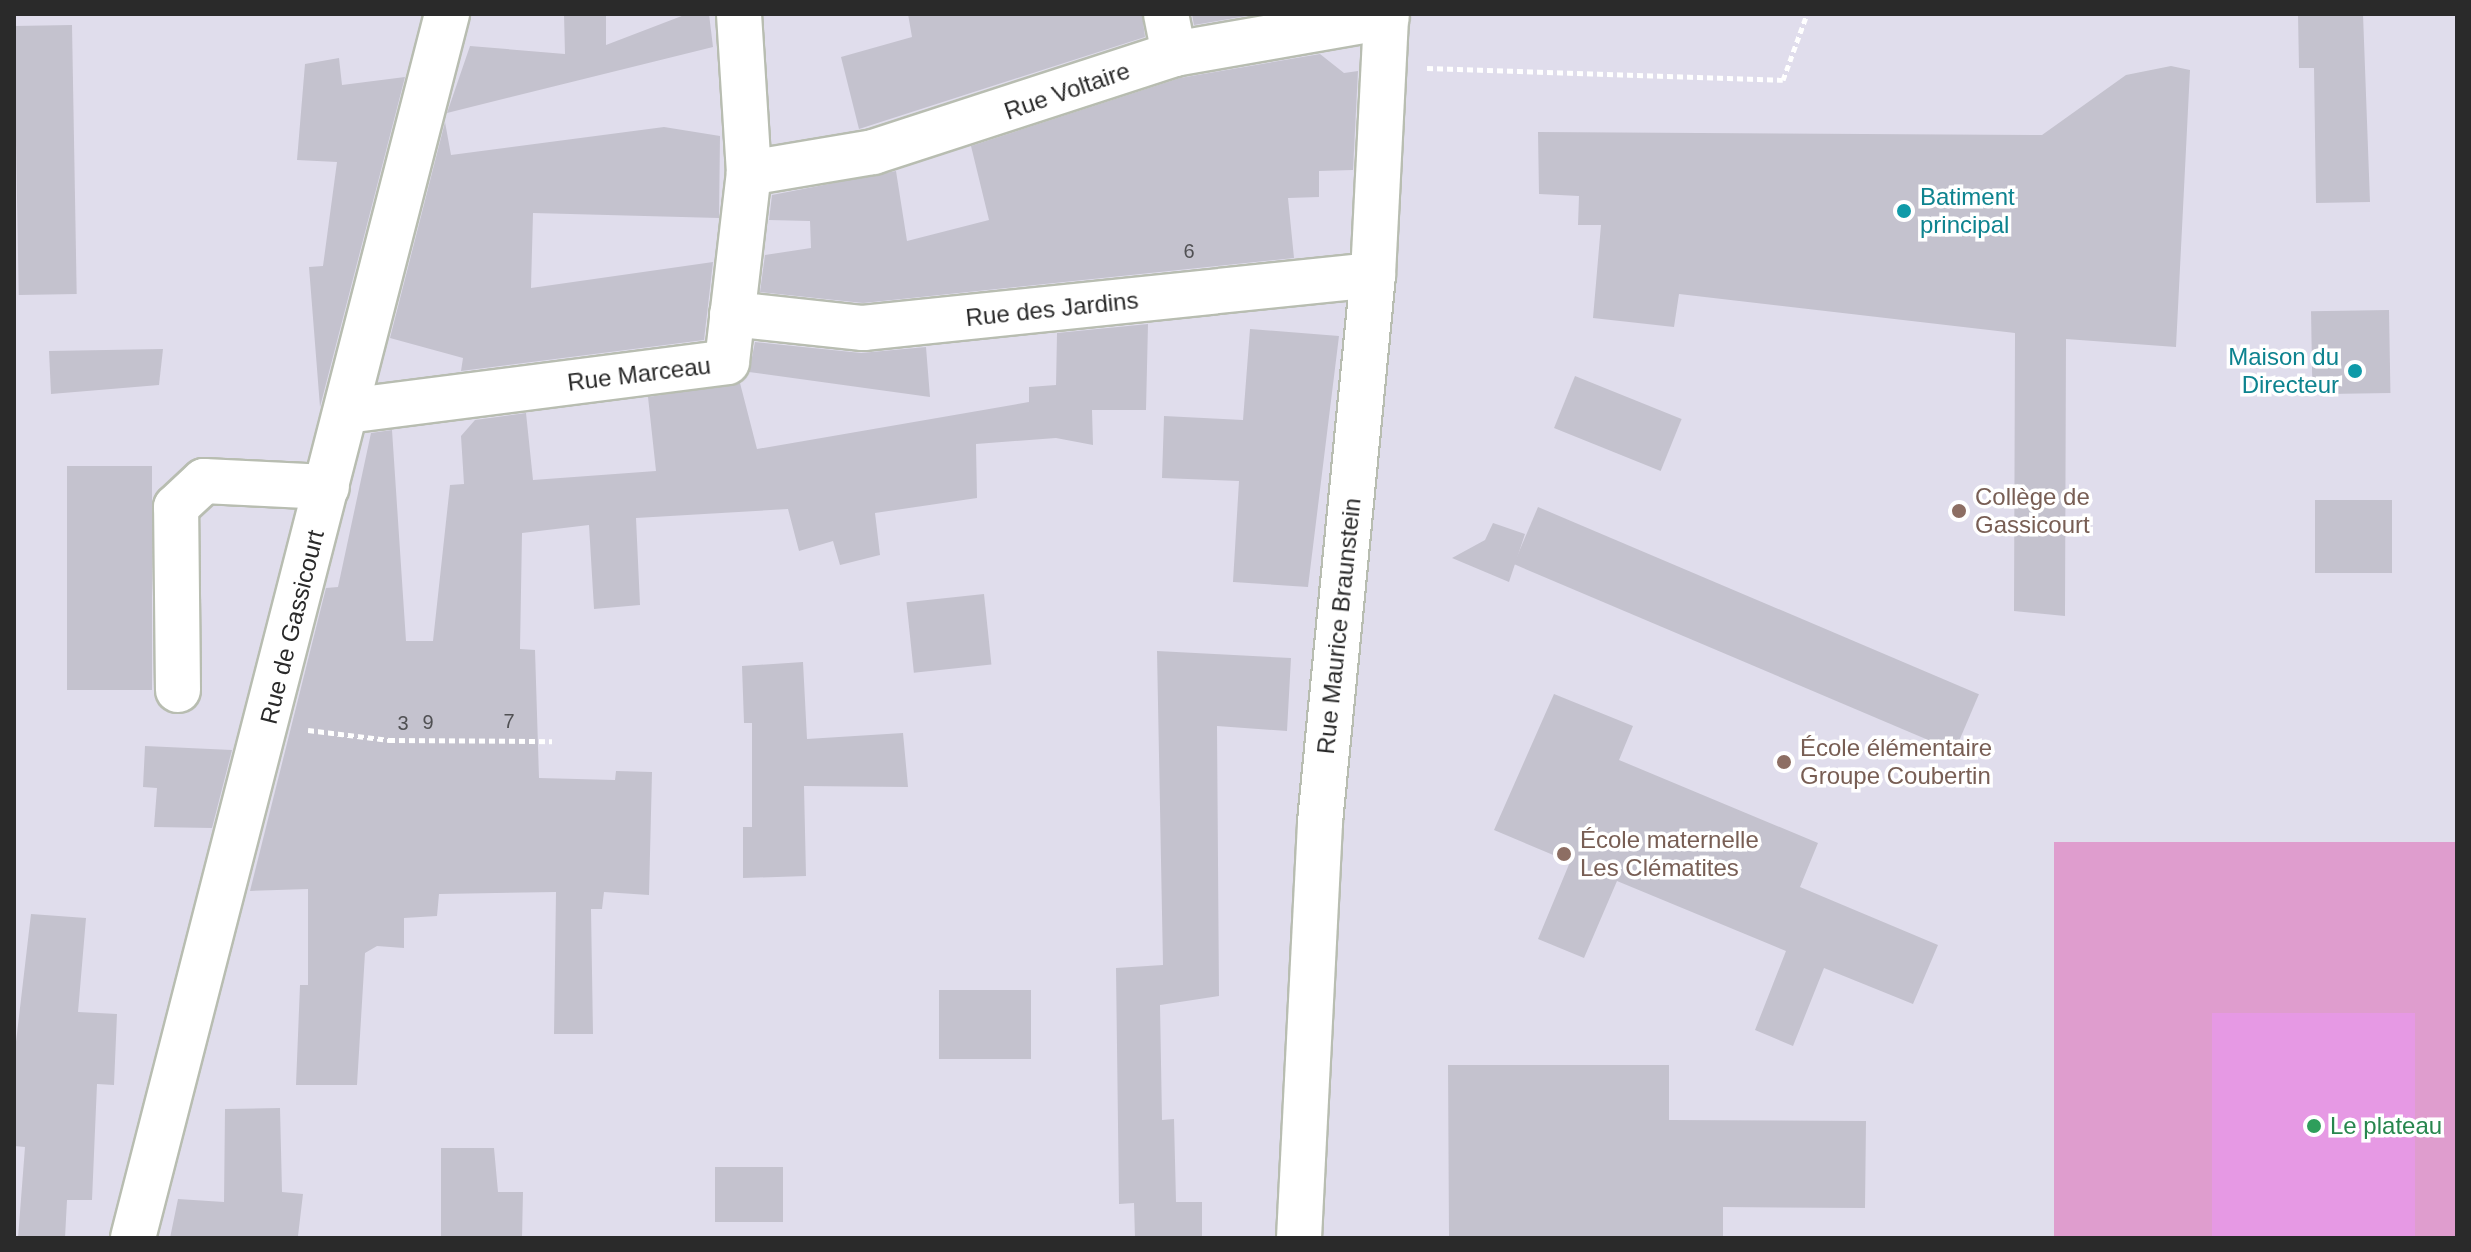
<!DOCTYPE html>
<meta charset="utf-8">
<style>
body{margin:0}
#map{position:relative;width:2471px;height:1252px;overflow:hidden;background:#e0ddec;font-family:Arial,sans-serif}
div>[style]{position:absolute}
.green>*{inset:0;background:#df9dce;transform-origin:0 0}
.pitch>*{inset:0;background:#e699e4;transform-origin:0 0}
.building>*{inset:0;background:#c4c2ce;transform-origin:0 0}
.path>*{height:5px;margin-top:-2.5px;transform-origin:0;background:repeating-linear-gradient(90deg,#fff 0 6px,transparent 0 10px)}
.roads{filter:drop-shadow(2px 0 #b8bdb1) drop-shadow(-2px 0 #b8bdb1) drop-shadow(0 2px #b8bdb1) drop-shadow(0 -2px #b8bdb1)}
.minor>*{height:44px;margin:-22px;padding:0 22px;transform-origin:22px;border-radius:22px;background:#fff}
.dots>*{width:22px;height:22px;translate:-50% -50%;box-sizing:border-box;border:4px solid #fff;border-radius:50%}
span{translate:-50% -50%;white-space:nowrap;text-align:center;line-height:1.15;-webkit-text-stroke:7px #fff;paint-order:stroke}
.number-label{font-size:20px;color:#505053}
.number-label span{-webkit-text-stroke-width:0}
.street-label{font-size:24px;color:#2a2a2a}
.culture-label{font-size:24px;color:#0d838f}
.left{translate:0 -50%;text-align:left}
.right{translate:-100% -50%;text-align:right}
.education-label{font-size:24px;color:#785e54}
.leisure-label{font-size:24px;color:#27864d}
.frame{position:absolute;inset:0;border:16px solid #2a2a2a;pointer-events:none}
</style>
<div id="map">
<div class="green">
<div style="left:2457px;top:842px;width:396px;height:403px;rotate:90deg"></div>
</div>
<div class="pitch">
<div style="left:2212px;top:1013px;width:203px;height:225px"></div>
</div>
<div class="building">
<div style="clip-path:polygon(564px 14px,606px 14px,606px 45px,687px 14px,709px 14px,713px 47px,447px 113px,470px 46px,565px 54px)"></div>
<div style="clip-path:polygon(908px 14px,1142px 14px,1145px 37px,859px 129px,841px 57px,912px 37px)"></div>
<div style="clip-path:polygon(1192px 14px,1258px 14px,1194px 25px)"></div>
<div style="clip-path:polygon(2298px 14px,2363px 14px,2370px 202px,2316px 203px,2314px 68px,2299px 68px)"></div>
<div style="left:72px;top:25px;width:269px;height:58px;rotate:89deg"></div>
<div style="clip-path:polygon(1320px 54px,1344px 73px,1358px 71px,1353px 170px,1319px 171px,1319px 197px,1288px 198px,1294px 258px,863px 303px,760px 292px,765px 255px,811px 248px,810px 221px,769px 220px,772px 195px,896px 171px,907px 241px,989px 220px,971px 146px,1180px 78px)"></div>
<div style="clip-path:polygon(339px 58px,342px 85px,405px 77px,320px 407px,309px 267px,323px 266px,337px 162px,297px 160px,305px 64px)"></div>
<div style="clip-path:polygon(2171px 66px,2190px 70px,2176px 347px,2066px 339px,2065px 616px,2014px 611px,2015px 333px,1679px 294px,1674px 327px,1593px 318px,1601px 225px,1578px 225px,1579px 196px,1539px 194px,1538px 132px,2042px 135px,2126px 75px)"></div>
<div style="clip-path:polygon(445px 122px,451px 155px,664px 127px,720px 136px,719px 218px,533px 213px,531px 288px,713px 262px,704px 340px,461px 371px,463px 358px,390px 338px)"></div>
<div style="left:2389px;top:310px;width:83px;height:78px;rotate:89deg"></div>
<div style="clip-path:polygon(1148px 324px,1146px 410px,1092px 410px,1093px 445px,1056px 438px,976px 444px,977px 498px,875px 513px,880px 555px,840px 565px,833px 541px,799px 551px,788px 509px,636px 518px,640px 605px,594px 609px,589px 525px,522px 533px,520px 649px,535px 650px,539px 778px,615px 780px,616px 771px,652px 772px,649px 895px,604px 892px,602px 909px,591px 909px,593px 1034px,554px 1034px,556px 892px,439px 894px,437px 916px,404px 918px,404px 948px,377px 946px,365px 953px,357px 1085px,296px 1085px,300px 985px,308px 985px,308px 889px,250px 891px,326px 588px,338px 587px,371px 433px,392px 430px,406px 641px,433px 641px,450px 485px,464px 484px,461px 436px,475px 420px,526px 413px,533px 480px,656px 471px,648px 397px,740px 383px,757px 449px,1029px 402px,1029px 387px,1056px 385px,1057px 333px)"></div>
<div style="clip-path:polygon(1250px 329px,1339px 336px,1308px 587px,1233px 582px,1239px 481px,1162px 478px,1164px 416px,1243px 420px)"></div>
<div style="clip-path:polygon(755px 342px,861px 353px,926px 347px,930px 397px,749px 372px)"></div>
<div style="clip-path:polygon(163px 349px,159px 385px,51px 394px,49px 351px)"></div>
<div style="left:1575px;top:376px;width:115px;height:56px;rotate:22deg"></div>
<div style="left:152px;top:466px;width:224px;height:85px;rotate:90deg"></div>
<div style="left:2315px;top:500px;width:77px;height:73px"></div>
<div style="left:1538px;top:507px;width:479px;height:62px;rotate:23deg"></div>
<div style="clip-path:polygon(1493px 523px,1525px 534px,1509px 582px,1452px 558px,1485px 540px)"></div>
<div style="left:984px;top:594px;width:71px;height:78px;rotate:84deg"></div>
<div style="clip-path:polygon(1157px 651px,1291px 658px,1287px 731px,1217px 726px,1219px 996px,1160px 1005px,1162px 1120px,1174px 1119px,1176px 1202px,1202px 1202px,1202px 1238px,1135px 1238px,1134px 1203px,1119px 1204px,1116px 968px,1163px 965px)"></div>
<div style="clip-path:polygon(803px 662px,807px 739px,903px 733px,908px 787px,804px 786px,806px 876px,743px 878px,743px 827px,752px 827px,752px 723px,744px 723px,742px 666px)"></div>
<div style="clip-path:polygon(1554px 694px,1633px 726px,1619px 760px,1818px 843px,1800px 887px,1938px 945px,1913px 1004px,1824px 968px,1793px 1046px,1755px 1030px,1786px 951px,1617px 881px,1584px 958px,1538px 939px,1570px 862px,1494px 830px)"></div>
<div style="clip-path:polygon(145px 746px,232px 750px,212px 828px,154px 827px,157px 788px,143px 787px)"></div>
<div style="clip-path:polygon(31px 914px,86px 918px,78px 1012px,117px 1014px,114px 1085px,97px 1084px,92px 1200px,67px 1200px,65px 1238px,18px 1238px,25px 1147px,14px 1146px,14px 1059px)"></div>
<div style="left:1031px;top:990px;width:69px;height:92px;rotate:90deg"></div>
<div style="clip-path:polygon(1448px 1065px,1669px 1065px,1669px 1120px,1866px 1121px,1865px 1208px,1723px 1207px,1723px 1238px,1449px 1237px)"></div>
<div style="clip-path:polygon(280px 1108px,282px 1192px,303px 1194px,298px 1236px,170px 1238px,178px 1199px,224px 1202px,225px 1109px)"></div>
<div style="clip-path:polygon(441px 1148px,494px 1148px,498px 1192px,523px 1192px,522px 1238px,441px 1238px)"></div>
<div style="left:715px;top:1167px;width:68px;height:55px"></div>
</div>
<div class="path">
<div style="left:1427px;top:68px;width:356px;rotate:1.9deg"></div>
<div style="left:1783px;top:80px;width:70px;rotate:-70deg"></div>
<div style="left:308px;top:730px;width:82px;rotate:7deg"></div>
<div style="left:389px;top:740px;width:163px;rotate:0.4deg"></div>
</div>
<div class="roads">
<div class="minor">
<div style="left:1166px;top:14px;width:41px;rotate:78.7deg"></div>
<div style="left:749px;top:173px;width:126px;rotate:-9.6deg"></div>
<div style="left:873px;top:152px;width:317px;rotate:-18deg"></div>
<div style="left:1174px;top:54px;width:216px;rotate:-9.9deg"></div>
<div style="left:732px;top:314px;width:132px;rotate:6.1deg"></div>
<div style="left:863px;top:328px;width:513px;rotate:-5.93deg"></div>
<div style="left:347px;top:411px;width:383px;rotate:-7.3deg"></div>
<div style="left:727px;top:362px;width:190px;rotate:-83.4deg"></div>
<div style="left:749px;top:173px;width:159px;rotate:-93.6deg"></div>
<div style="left:178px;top:690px;width:183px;rotate:-90.6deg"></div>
<div style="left:176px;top:507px;width:38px;rotate:-43deg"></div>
<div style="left:204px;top:481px;width:123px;rotate:2.8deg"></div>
<div style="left:133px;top:1238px;width:1264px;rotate:-75.61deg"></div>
<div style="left:1299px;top:1238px;width:417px;rotate:-87.1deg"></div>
<div style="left:1320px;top:822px;width:550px;rotate:-84.47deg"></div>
<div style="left:1373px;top:275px;width:261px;rotate:-87.1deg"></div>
</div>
</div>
<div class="dots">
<div style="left:1904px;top:211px;background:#0f9aa8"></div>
<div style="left:2355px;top:371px;background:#0f9aa8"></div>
<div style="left:1959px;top:511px;background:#8d6e63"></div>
<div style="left:1784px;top:762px;background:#8d6e63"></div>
<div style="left:1564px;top:854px;background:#8d6e63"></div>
<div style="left:2314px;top:1126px;background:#2e9e5b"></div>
</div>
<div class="number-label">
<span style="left:1189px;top:251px">6</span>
<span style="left:509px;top:721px">7</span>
<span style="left:428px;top:722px">9</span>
<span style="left:403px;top:723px">3</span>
</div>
<div class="street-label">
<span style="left:1067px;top:91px;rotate:-19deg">Rue Voltaire</span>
<span style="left:1052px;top:309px;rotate:-6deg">Rue des Jardins</span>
<span style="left:639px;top:374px;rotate:-7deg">Rue Marceau</span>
<span style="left:1339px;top:626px;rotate:-84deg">Rue Maurice Braunstein</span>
<span style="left:292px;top:627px;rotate:-76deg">Rue de Gassicourt</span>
</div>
<div class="culture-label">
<span class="left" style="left:1920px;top:211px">Batiment<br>principal</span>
<span class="right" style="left:2339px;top:371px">Maison du<br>Directeur</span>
</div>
<div class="education-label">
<span class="left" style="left:1975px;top:511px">Collège de<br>Gassicourt</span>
<span class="left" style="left:1800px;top:762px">École élémentaire<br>Groupe Coubertin</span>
<span class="left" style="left:1580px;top:854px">École maternelle<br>Les Clématites</span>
</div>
<div class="leisure-label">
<span class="left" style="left:2330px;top:1126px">Le plateau</span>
</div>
<div class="frame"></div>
</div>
